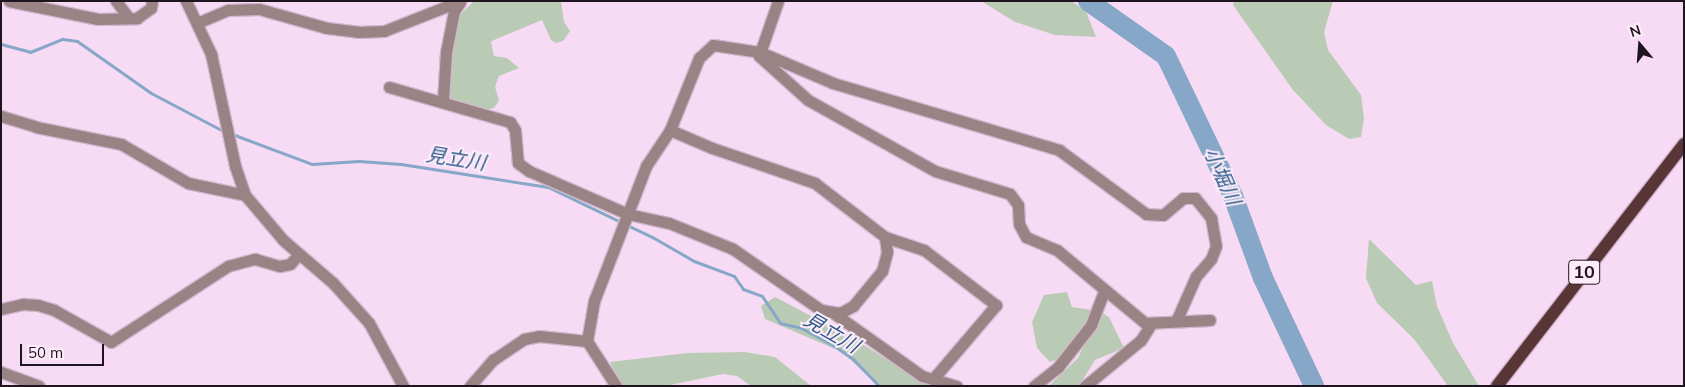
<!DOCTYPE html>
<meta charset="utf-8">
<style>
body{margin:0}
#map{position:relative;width:1685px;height:387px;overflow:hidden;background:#f7dbf4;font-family:Mulish,"Noto Sans JP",sans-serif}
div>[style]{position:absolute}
.green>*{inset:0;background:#bacbb5}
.stream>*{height:3px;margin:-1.5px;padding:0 1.5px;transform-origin:1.5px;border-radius:1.5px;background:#86a7c8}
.river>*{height:20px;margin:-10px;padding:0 10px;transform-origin:10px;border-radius:10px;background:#86a7c8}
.roads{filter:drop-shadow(1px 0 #d0b7cd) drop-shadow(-1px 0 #d0b7cd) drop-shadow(0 1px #d0b7cd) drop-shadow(0 -1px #d0b7cd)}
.minor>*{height:11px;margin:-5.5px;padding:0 5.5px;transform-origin:5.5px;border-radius:5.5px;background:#9a8384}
.primary>*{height:12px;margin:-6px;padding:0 6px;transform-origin:6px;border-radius:6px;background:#593538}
span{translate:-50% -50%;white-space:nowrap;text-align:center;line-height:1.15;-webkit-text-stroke:4px #feecfb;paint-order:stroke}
.shield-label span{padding:1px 4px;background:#feecfb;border:1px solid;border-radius:4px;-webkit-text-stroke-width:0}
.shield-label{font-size:18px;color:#1f151e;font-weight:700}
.water-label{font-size:20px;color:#2a5b88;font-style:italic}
.frame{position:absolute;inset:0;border:2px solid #1f151e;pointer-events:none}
.north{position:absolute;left:1615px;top:20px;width:50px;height:50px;-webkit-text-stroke:4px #feecfb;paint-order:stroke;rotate:342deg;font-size:14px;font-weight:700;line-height:20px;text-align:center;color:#1f151e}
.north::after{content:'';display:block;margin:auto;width:18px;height:22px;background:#1f151e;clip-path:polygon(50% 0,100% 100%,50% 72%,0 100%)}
.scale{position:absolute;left:20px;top:344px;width:84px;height:22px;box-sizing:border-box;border:2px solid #1f151e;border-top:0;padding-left:6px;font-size:15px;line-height:18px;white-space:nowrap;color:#1f151e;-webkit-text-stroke:4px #feecfb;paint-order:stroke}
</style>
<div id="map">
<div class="green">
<div style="clip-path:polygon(474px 1px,561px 1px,564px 22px,570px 31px,563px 41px,556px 43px,551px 40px,542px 20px,494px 40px,491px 42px,494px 56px,507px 58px,519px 68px,499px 76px,495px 87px,499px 100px,494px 108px,487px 110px,453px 100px,447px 94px,446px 83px,457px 18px)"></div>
<div style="clip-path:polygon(981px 1px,1071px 1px,1086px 11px,1096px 37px,1055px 35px,1015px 22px)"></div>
<div style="clip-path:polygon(1234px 1px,1333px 1px,1324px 32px,1328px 50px,1361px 95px,1364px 118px,1361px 137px,1349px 139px,1326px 125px,1293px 90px,1233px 5px)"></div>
<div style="clip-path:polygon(1369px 239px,1416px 285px,1432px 281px,1437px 306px,1453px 343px,1479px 386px,1448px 386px,1414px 339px,1377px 303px,1366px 278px)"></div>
<div style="clip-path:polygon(1067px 292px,1072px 307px,1099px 311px,1109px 317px,1124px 348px,1095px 360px,1079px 386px,1049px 386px,1078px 358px,1086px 340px,1068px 355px,1050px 362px,1037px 348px,1032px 322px,1044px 295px)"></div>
<div style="clip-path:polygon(775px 297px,849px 336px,930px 386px,879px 386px,842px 352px,765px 319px,761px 306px)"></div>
<div style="clip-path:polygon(745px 352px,775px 357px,811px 386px,751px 386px,737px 376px,723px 374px,665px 386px,621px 386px,610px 362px,687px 353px)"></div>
</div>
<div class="stream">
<div style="left:1px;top:44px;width:30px;rotate:15deg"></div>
<div style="left:30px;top:52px;width:35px;rotate:-22deg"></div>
<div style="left:63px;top:39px;width:14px;rotate:8deg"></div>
<div style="left:77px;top:41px;width:90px;rotate:35.1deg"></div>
<div style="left:151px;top:93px;width:81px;rotate:27.8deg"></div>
<div style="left:232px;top:134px;width:85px;rotate:20.6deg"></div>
<div style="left:312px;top:164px;width:47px;rotate:-3.7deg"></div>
<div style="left:359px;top:161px;width:42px;rotate:4.1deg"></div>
<div style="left:401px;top:164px;width:149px;rotate:8.9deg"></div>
<div style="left:548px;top:187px;width:118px;rotate:25.7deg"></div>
<div style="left:654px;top:238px;width:46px;rotate:29.9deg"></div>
<div style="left:694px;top:261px;width:43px;rotate:20.6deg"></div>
<div style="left:734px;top:276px;width:16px;rotate:55deg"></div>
<div style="left:743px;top:289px;width:20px;rotate:20deg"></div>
<div style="left:762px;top:296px;width:32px;rotate:56deg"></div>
<div style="left:780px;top:323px;width:22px;rotate:13deg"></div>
<div style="left:801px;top:328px;width:36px;rotate:28deg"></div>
<div style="left:833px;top:345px;width:24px;rotate:35deg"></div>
<div style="left:853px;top:359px;width:37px;rotate:46deg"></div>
</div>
<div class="river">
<div style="left:1088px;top:1px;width:95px;rotate:35.2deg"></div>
<div style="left:1166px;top:56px;width:155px;rotate:64.4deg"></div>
<div style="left:1233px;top:196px;width:87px;rotate:69.9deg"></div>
<div style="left:1263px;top:278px;width:119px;rotate:64.7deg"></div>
</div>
<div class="roads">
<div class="minor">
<div style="left:9px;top:1px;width:91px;rotate:11.4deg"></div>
<div style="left:98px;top:19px;width:39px;rotate:-1deg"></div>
<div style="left:137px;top:18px;width:17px;rotate:-36deg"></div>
<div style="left:151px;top:8px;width:7px;rotate:-82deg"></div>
<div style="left:116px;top:1px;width:21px;rotate:53deg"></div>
<div style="left:186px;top:1px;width:59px;rotate:64.7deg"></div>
<div style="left:211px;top:54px;width:115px;rotate:77.9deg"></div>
<div style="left:235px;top:166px;width:31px;rotate:71deg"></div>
<div style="left:245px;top:195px;width:59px;rotate:49.8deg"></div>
<div style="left:283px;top:240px;width:66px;rotate:40.7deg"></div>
<div style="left:333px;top:283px;width:54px;rotate:48deg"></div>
<div style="left:369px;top:323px;width:72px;rotate:61.6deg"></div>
<div style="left:778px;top:1px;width:58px;rotate:109.1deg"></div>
<div style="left:759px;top:56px;width:66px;rotate:41.9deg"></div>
<div style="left:808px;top:100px;width:145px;rotate:29.2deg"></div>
<div style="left:935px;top:171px;width:78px;rotate:17deg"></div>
<div style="left:1010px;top:194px;width:14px;rotate:54deg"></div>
<div style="left:1018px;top:205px;width:19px;rotate:87deg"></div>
<div style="left:1019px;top:224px;width:15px;rotate:62deg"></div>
<div style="left:1026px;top:237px;width:34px;rotate:23deg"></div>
<div style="left:1057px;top:250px;width:114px;rotate:39.7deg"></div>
<div style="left:1145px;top:323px;width:65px;rotate:-2.6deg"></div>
<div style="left:197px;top:23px;width:34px;rotate:-23deg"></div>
<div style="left:228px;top:10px;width:31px;rotate:-2deg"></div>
<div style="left:259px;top:9px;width:71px;rotate:15.6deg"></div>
<div style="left:327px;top:28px;width:31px;rotate:7deg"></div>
<div style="left:358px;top:32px;width:26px;rotate:-2deg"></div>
<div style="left:384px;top:31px;width:82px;rotate:-21.5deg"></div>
<div style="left:389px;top:87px;width:126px;rotate:16.1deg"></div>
<div style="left:510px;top:122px;width:9px;rotate:58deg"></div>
<div style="left:515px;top:130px;width:33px;rotate:85deg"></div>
<div style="left:518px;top:163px;width:14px;rotate:36deg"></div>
<div style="left:529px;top:171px;width:108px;rotate:23.5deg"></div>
<div style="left:628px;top:214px;width:42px;rotate:12.4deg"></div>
<div style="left:669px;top:223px;width:69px;rotate:22.1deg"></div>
<div style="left:733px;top:249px;width:107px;rotate:34.7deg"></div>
<div style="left:821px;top:310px;width:19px;rotate:9deg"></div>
<div style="left:840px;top:313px;width:15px;rotate:-28deg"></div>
<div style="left:853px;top:306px;width:45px;rotate:-50.4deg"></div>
<div style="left:882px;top:271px;width:20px;rotate:-75deg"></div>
<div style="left:887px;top:252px;width:15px;rotate:-98deg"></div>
<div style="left:885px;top:237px;width:88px;rotate:-142.4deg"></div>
<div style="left:815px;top:183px;width:109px;rotate:-161.2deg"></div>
<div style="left:712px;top:148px;width:46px;rotate:-156.8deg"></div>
<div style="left:443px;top:100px;width:48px;rotate:-86.4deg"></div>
<div style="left:446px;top:52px;width:42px;rotate:-79deg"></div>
<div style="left:454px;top:11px;width:11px;rotate:-56deg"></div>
<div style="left:1px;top:116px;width:37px;rotate:17deg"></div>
<div style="left:36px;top:127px;width:87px;rotate:11.3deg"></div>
<div style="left:121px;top:144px;width:78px;rotate:30.2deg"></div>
<div style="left:188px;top:183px;width:58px;rotate:11.9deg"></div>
<div style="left:885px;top:237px;width:41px;rotate:18.4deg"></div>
<div style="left:924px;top:250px;width:91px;rotate:37.4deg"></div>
<div style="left:996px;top:305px;width:97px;rotate:130.4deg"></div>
<div style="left:1px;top:309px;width:23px;rotate:-13deg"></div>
<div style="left:23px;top:304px;width:15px;rotate:4deg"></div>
<div style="left:38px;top:305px;width:17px;rotate:17deg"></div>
<div style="left:54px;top:310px;width:65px;rotate:29.3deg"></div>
<div style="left:111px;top:342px;width:140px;rotate:-33deg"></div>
<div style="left:228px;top:266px;width:28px;rotate:-15deg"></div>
<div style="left:255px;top:259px;width:26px;rotate:16deg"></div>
<div style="left:280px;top:266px;width:10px;rotate:-11deg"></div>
<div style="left:290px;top:264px;width:13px;rotate:-48deg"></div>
<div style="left:832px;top:312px;width:110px;rotate:35.4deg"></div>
<div style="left:922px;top:376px;width:36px;rotate:16deg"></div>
<div style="left:1px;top:372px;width:40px;rotate:20.2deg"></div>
<div style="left:470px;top:386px;width:35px;rotate:-49deg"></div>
<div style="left:493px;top:360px;width:37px;rotate:-34deg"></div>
<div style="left:524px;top:339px;width:15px;rotate:-11deg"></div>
<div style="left:539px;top:336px;width:48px;rotate:5.9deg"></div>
<div style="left:616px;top:386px;width:54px;rotate:-122.8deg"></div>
<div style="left:587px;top:341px;width:41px;rotate:-80.1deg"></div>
<div style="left:594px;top:301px;width:145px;rotate:-68.9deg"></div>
<div style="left:646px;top:166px;width:43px;rotate:-56.3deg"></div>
<div style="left:670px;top:130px;width:78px;rotate:-68.1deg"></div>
<div style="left:699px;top:58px;width:19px;rotate:-43deg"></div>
<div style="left:713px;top:45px;width:48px;rotate:8.5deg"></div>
<div style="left:760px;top:52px;width:79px;rotate:23deg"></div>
<div style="left:833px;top:83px;width:236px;rotate:16.5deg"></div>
<div style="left:1059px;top:150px;width:108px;rotate:36.3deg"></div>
<div style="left:1146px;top:214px;width:17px;rotate:3deg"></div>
<div style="left:1163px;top:215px;width:26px;rotate:-40deg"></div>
<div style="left:1183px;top:198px;width:12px"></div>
<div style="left:1195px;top:198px;width:26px;rotate:51deg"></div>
<div style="left:1211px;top:218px;width:28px;rotate:80deg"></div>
<div style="left:1216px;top:246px;width:14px;rotate:111deg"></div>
<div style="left:1211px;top:259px;width:23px;rotate:131deg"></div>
<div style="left:1196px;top:276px;width:47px;rotate:113.8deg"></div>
<div style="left:1034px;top:386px;width:31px;rotate:-38deg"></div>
<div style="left:1058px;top:367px;width:53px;rotate:-51.8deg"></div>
<div style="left:1091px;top:325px;width:36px;rotate:-69deg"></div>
<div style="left:1085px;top:386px;width:72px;rotate:-39.4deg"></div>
<div style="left:1141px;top:340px;width:19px;rotate:-58deg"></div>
</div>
<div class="primary">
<div style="left:1497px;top:386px;width:306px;rotate:-52.3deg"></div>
</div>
</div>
<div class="shield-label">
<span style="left:1584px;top:272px">10</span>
</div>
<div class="water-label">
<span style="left:456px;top:158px;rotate:9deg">見立川</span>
<span style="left:1223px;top:176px;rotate:66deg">小堀川</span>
<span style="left:832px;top:332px;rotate:30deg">見立川</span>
</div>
<div class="frame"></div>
<div class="north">N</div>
<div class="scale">50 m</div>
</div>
